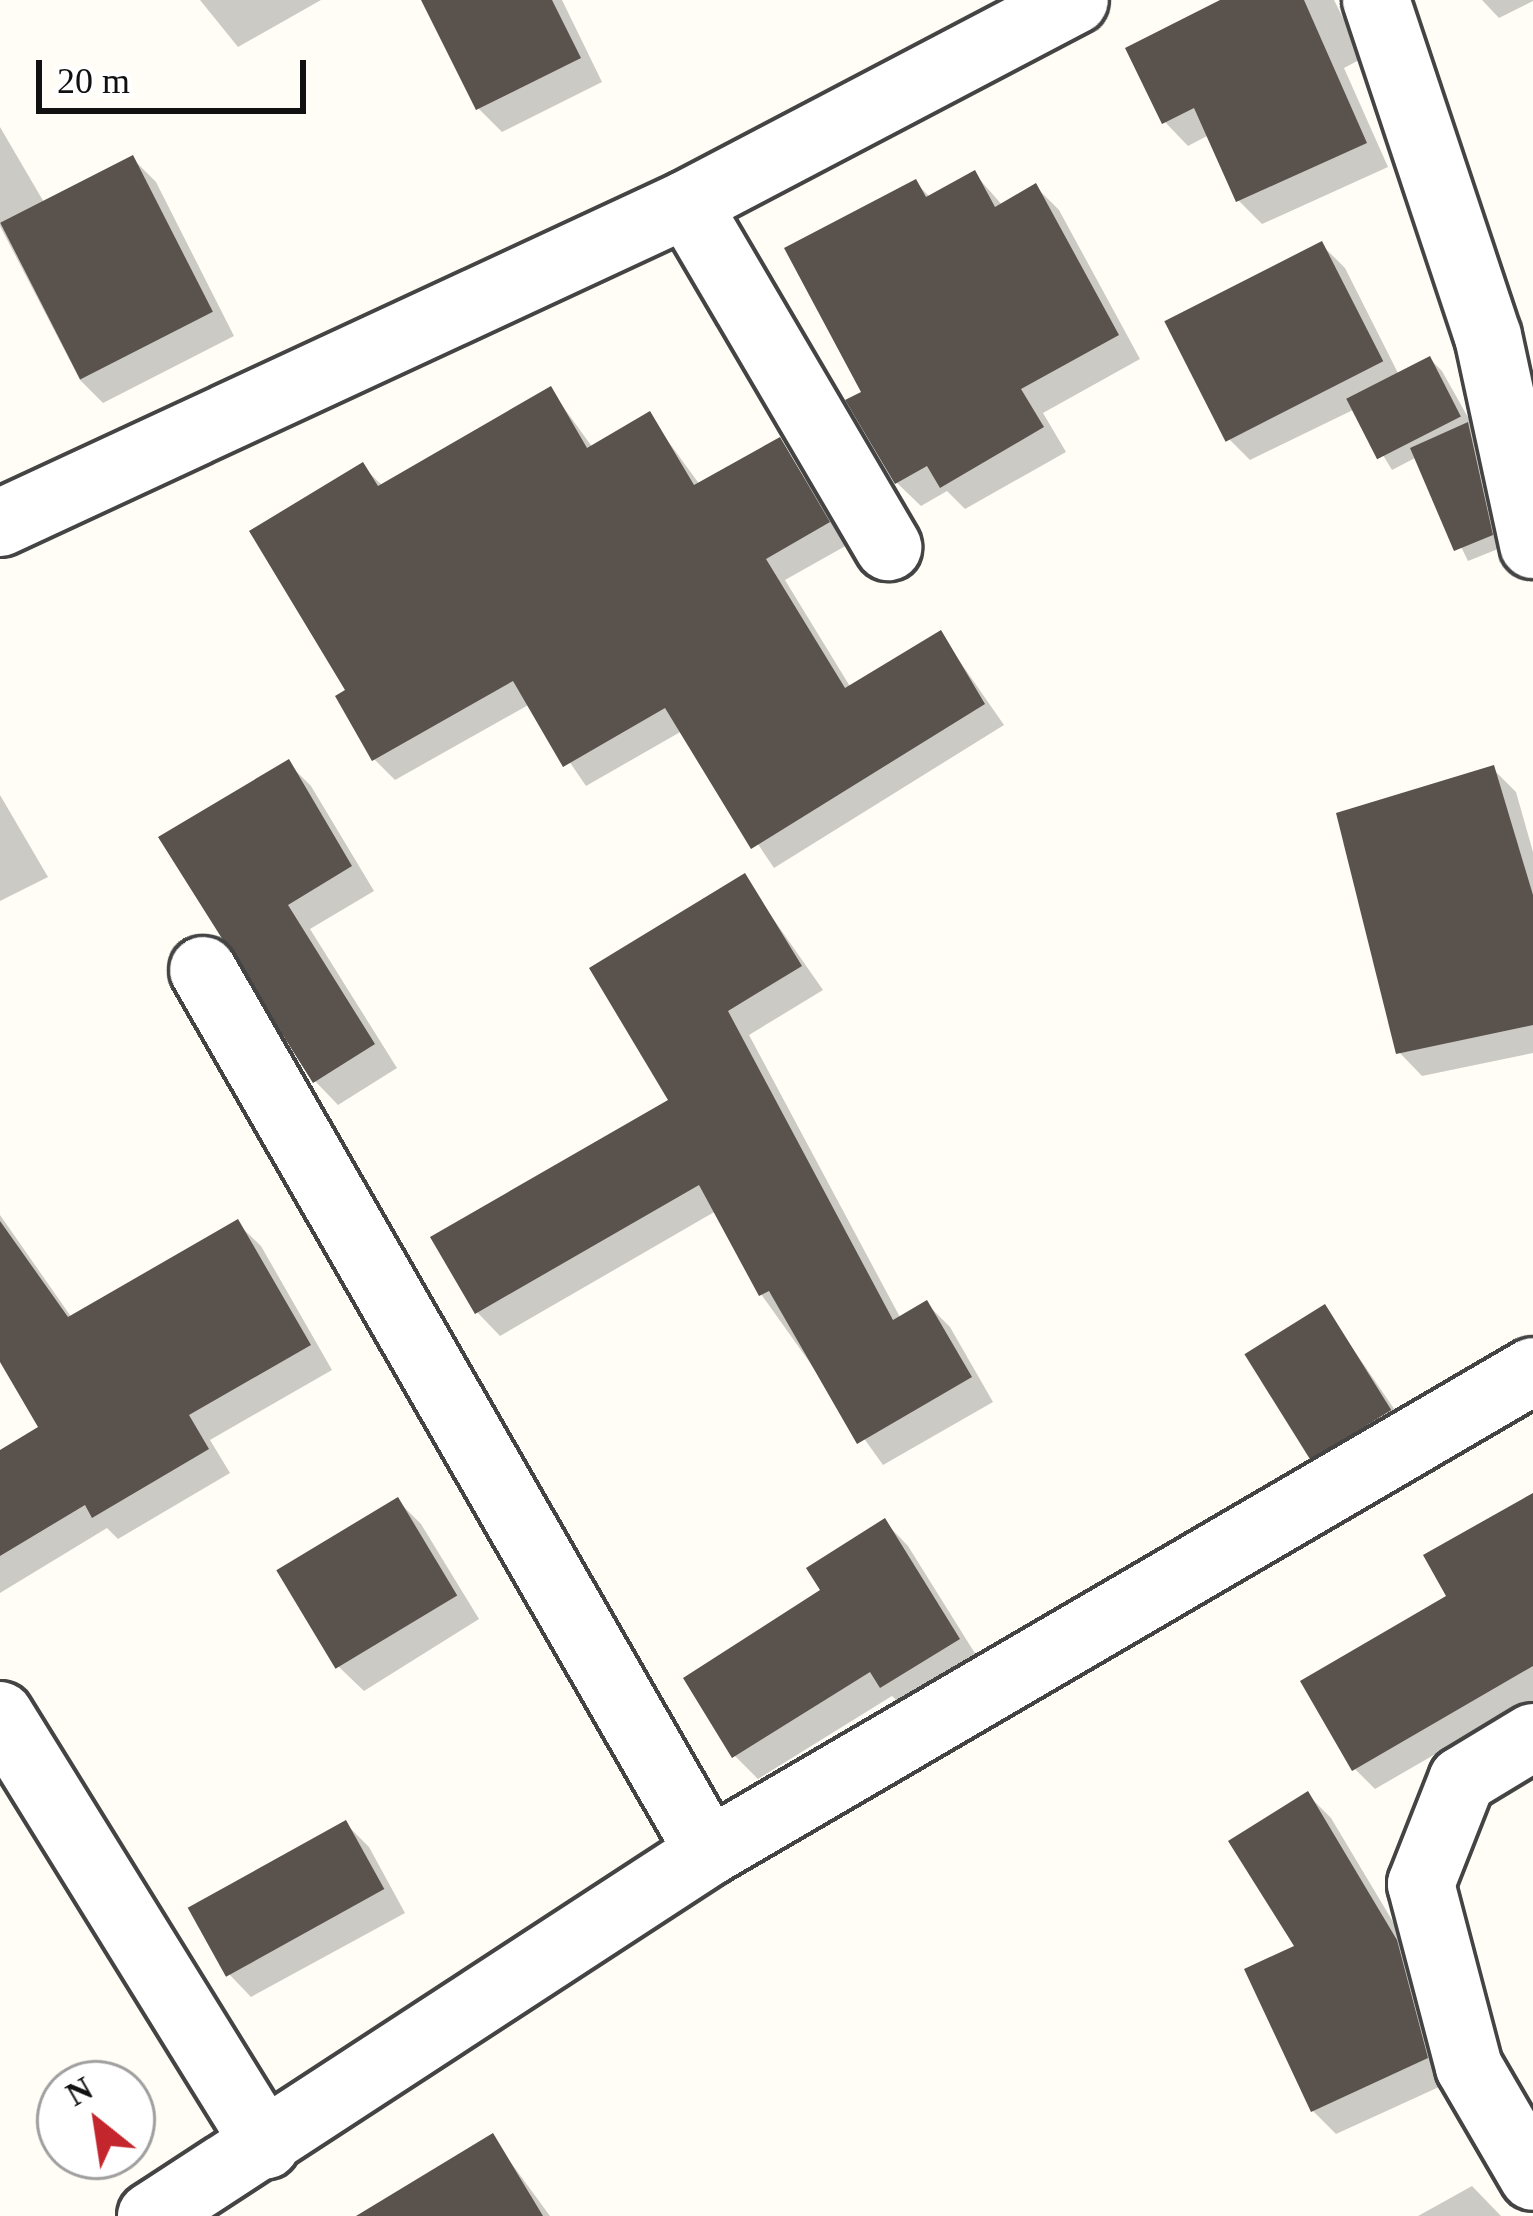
<!DOCTYPE html>
<style>
body{margin:0}
#map{position:relative;width:1533px;height:2216px;overflow:hidden;background:#fffdf5;font-family:Georgia,serif}
div>[style]{position:absolute}
.shadow>*{inset:0;background:#0003}
.building>*{inset:0;background:#5a524d;transform-origin:0 0}
.roads{filter:drop-shadow(3px 0 #444) drop-shadow(-3px 0 #444) drop-shadow(0 3px #444) drop-shadow(0 -3px #444)}
.street>*{height:66px;margin:-33px;padding:0 33px;transform-origin:33px;border-radius:33px;background:#fff}
span{translate:-50% -50%;white-space:nowrap;text-align:center;line-height:1.15;-webkit-text-stroke:12px #fff;paint-order:stroke}
.north{position:absolute;left:36px;top:2060px;width:120px;height:120px;box-sizing:border-box;background:#fff;border:3px solid #a0a0a0;border-radius:50%;rotate:330deg;font-size:33px;font-weight:700;line-height:48px;text-align:center;color:#111}
.north::after{content:'';display:block;margin:auto;width:42px;height:54px;background:#c4262e;clip-path:polygon(50% 0,100% 100%,50% 72%,0 100%)}
.scale{position:absolute;left:36px;top:60px;width:270px;height:54px;box-sizing:border-box;border:6px solid #111;border-top:0;padding-left:15px;font-size:36px;line-height:42px;white-space:nowrap;color:#111;-webkit-text-stroke:9px #fff;paint-order:stroke}
</style>
<div id="map">
<div class="shadow">
<div style="clip-path:polygon(200px 0,321px 0,238px 47px)"></div>
<div style="clip-path:polygon(424px 0,562px 0,602px 82px,502px 132px,478px 108px)"></div>
<div style="clip-path:polygon(1227px 0,1334px 0,1363px 58px,1344px 68px,1388px 167px,1262px 224px,1238px 200px,1209px 135px,1188px 146px,1165px 122px)"></div>
<div style="clip-path:polygon(1482px 0,1533px 0,1533px 1px,1499px 18px)"></div>
<div style="clip-path:polygon(0 127px,45px 204px,133px 159px,156px 182px,234px 336px,103px 403px,80px 380px,0 226px)"></div>
<div style="clip-path:polygon(975px 174px,1003px 206px,1036px 187px,1059px 210px,1140px 359px,1043px 413px,1066px 452px,965px 509px,947px 491px,921px 506px,897px 483px,865px 393px,915px 182px,931px 198px)"></div>
<div style="clip-path:polygon(1322px 245px,1345px 268px,1399px 375px,1430px 359px,1442px 371px,1479px 437px,1503px 547px,1468px 561px,1417px 457px,1392px 470px,1355px 409px,1250px 460px,1227px 437px)"></div>
<div style="clip-path:polygon(551px 390px,593px 448px,649px 415px,700px 485px,780px 441px,849px 544px,785px 580px,851px 688px,940px 633px,1004px 725px,774px 868px,682px 731px,586px 786px,530px 704px,395px 780px,374px 759px,349px 691px,362px 466px,383px 486px)"></div>
<div style="clip-path:polygon(288px 763px,311px 786px,374px 891px,310px 929px,397px 1068px,338px 1105px,315px 1081px,162px 838px)"></div>
<div style="clip-path:polygon(1493px 769px,1516px 792px,1533px 852px,1533px 1053px,1422px 1076px,1399px 1052px)"></div>
<div style="clip-path:polygon(0 795px,48px 877px,0 901px)"></div>
<div style="clip-path:polygon(744px 877px,823px 990px,749px 1035px,901px 1319px,927px 1304px,950px 1327px,993px 1402px,883px 1465px,761px 1294px,716px 1211px,500px 1336px,477px 1312px,672px 1101px)"></div>
<div style="clip-path:polygon(0 1215px,72px 1318px,237px 1223px,261px 1246px,332px 1370px,210px 1440px,230px 1473px,118px 1539px,107px 1528px,0 1593px,0 1454px,42px 1428px,0 1356px)"></div>
<div style="clip-path:polygon(1325px 1308px,1412px 1435px,1335px 1480px,1312px 1456px)"></div>
<div style="clip-path:polygon(1533px 1496px,1533px 1715px,1515px 1708px,1375px 1789px,1355px 1769px,1450px 1598px)"></div>
<div style="clip-path:polygon(398px 1501px,421px 1524px,479px 1619px,364px 1691px,340px 1668px,282px 1573px)"></div>
<div style="clip-path:polygon(885px 1522px,908px 1546px,981px 1663px,906px 1709px,892px 1696px,758px 1779px,735px 1756px,824px 1591px)"></div>
<div style="clip-path:polygon(1308px 1795px,1331px 1818px,1420px 1967px,1450px 2082px,1336px 2134px,1313px 2111px,1299px 1947px)"></div>
<div style="clip-path:polygon(345px 1823px,369px 1847px,405px 1913px,251px 1997px,228px 1973px)"></div>
<div style="clip-path:polygon(492px 2137px,550px 2216px,392px 2216px)"></div>
<div style="clip-path:polygon(1472px 2186px,1501px 2216px,1418px 2216px)"></div>
</div>
<div class="building">
<div style="clip-path:polygon(421px 0,552px 0,581px 58px,476px 110px)"></div>
<div style="clip-path:polygon(1220px 0,1304px 0,1367px 143px,1236px 202px,1194px 108px,1162px 124px,1125px 48px)"></div>
<div style="left:133px;top:155px;width:176px;height:149px;rotate:63deg"></div>
<div style="clip-path:polygon(975px 170px,995px 207px,1036px 183px,1119px 335px,1021px 389px,1044px 427px,940px 488px,927px 466px,895px 484px,845px 400px,861px 392px,784px 248px,916px 179px,926px 197px)"></div>
<div style="left:1322px;top:241px;width:135px;height:177px;rotate:63deg"></div>
<div style="left:1430px;top:356px;width:68px;height:94px;rotate:63deg"></div>
<div style="clip-path:polygon(551px 386px,587px 448px,650px 411px,694px 485px,780px 437px,830px 522px,766px 559px,845px 688px,941px 630px,985px 704px,751px 849px,665px 708px,563px 767px,513px 681px,372px 761px,335px 696px,345px 690px,249px 531px,363px 462px,378px 486px)"></div>
<div style="clip-path:polygon(1468px 422px,1493px 535px,1454px 551px,1410px 448px)"></div>
<div style="clip-path:polygon(289px 759px,352px 866px,288px 905px,375px 1044px,313px 1083px,158px 837px)"></div>
<div style="clip-path:polygon(1494px 765px,1533px 895px,1533px 1025px,1396px 1054px,1336px 813px)"></div>
<div style="clip-path:polygon(745px 873px,802px 966px,728px 1011px,893px 1320px,927px 1300px,972px 1377px,857px 1444px,769px 1291px,759px 1296px,699px 1185px,475px 1314px,430px 1237px,668px 1100px,589px 968px)"></div>
<div style="clip-path:polygon(238px 1219px,311px 1345px,189px 1415px,209px 1449px,92px 1518px,85px 1505px,0 1556px,0 1450px,38px 1427px,0 1362px,0 1221px,68px 1317px)"></div>
<div style="left:1325px;top:1304px;width:125px;height:95px;rotate:58deg"></div>
<div style="clip-path:polygon(1533px 1493px,1533px 1666px,1352px 1771px,1300px 1681px,1446px 1596px,1423px 1555px)"></div>
<div style="left:398px;top:1497px;width:115px;height:142px;rotate:59deg"></div>
<div style="clip-path:polygon(885px 1518px,960px 1639px,880px 1688px,870px 1672px,732px 1758px,683px 1678px,820px 1590px,806px 1568px)"></div>
<div style="clip-path:polygon(1308px 1791px,1397px 1940px,1428px 2058px,1311px 2112px,1244px 1969px,1294px 1946px,1228px 1841px)"></div>
<div style="left:346px;top:1820px;width:79px;height:181px;rotate:61deg"></div>
<div style="clip-path:polygon(493px 2133px,543px 2216px,356px 2216px)"></div>
</div>
<div class="roads">
<div class="street">
<div style="left:1376px;top:0;width:354px;rotate:71.6deg"></div>
<div style="left:1488px;top:336px;width:214px;rotate:77.8deg"></div>
<div style="left:687px;top:204px;width:398px;rotate:59.6deg"></div>
<div style="left:0;top:523px;width:757px;rotate:-24.91deg"></div>
<div style="left:687px;top:204px;width:438px;rotate:-27.7deg"></div>
<div style="left:203px;top:970px;width:1017px;rotate:60.16deg"></div>
<div style="left:0;top:1715px;width:506px;rotate:58.26deg"></div>
<div style="left:1533px;top:1737px;width:83px;rotate:148.8deg"></div>
<div style="left:1462px;top:1780px;width:112px;rotate:111.5deg"></div>
<div style="left:1421px;top:1884px;width:189px;rotate:75.3deg"></div>
<div style="left:1469px;top:2067px;width:127px;rotate:59.8deg"></div>
<div style="left:151px;top:2216px;width:666px;rotate:-33.12deg"></div>
<div style="left:709px;top:1852px;width:954px;rotate:-30.27deg"></div>
</div>
</div>
<div class="north">N</div>
<div class="scale">20 m</div>
</div>
